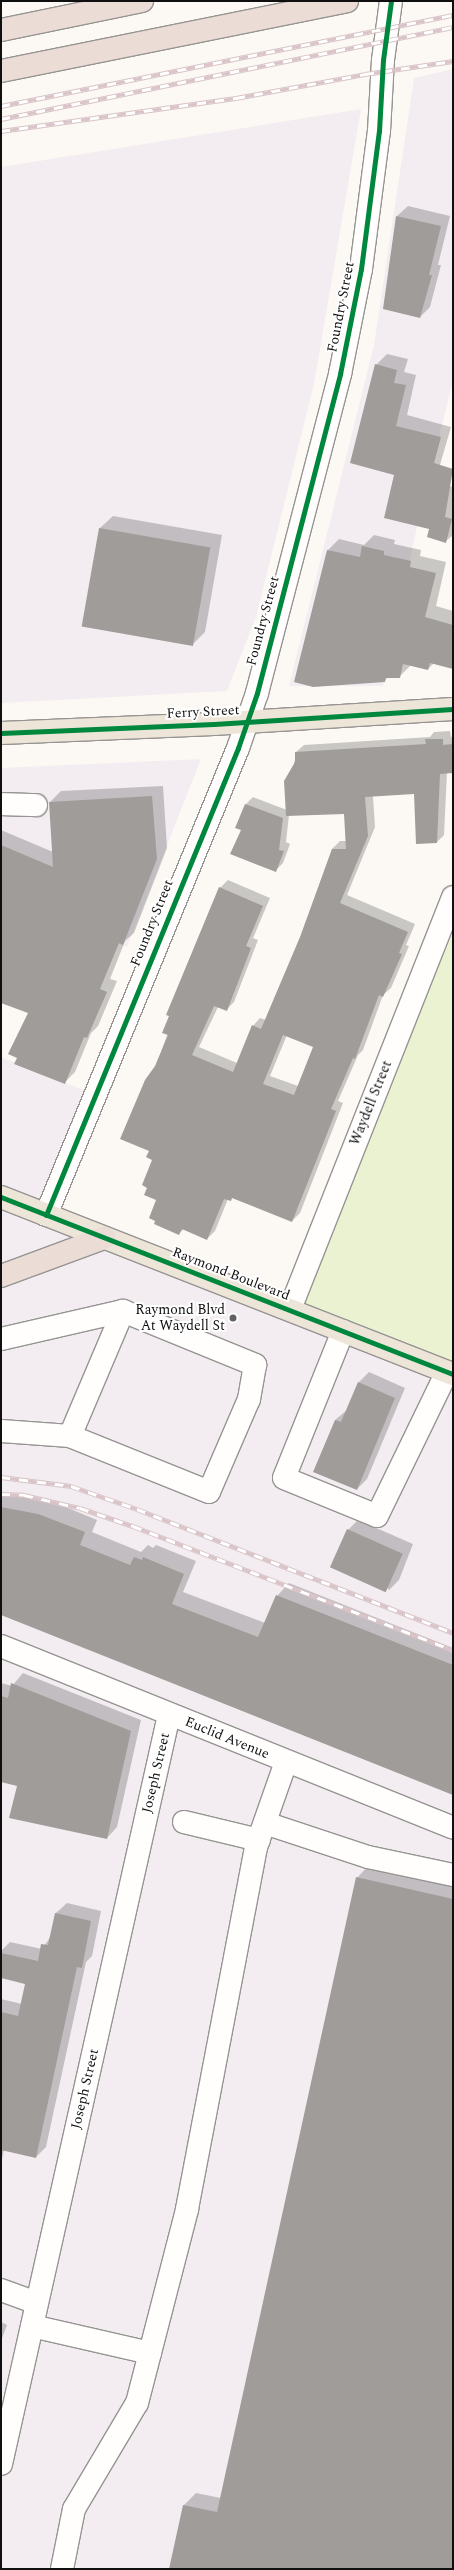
<!DOCTYPE html>
<style>
body{margin:0}
#map{position:relative;width:454px;height:2570px;overflow:hidden;background:#fcf9f4;font-family:Spectral,serif}
div>[style]{position:absolute}
.industrial>*{inset:0;background:#f3edf1}
.green>*{inset:0;background:#eaf2d2}
.shadow>*{inset:0;background:#0003}
.building>*{inset:0;background:#a09c99;transform-origin:0 0}
.roads{filter:drop-shadow(1px 0 #969492) drop-shadow(-1px 0 #969492) drop-shadow(0 1px #969492) drop-shadow(0 -1px #969492)}
.minor>*{height:22px;margin:-11px;padding:0 11px;transform-origin:11px;border-radius:11px;background:#fffefd}
.major>*{height:22px;margin:-11px;padding:0 11px;transform-origin:11px;border-radius:11px;background:#eee5d9}
.highway>*{height:22px;margin:-11px;padding:0 11px;transform-origin:11px;border-radius:11px;background:#ebdcd5}
.rail>*{height:4.5px;margin-top:-2.25px;transform-origin:0;background:repeating-linear-gradient(90deg,#fff 0 9px,#d9c4c8 0 18px);box-sizing:border-box;border-block:1px solid #d9c4c8}
.cycleway>*{height:5px;margin:-2.5px;padding:0 2.5px;transform-origin:2.5px;border-radius:2.5px;background:#00873e}
.dots>*{width:11px;height:11px;translate:-50% -50%;box-sizing:border-box;border:2px solid #fff;border-radius:50%}
span{translate:-50% -50%;white-space:nowrap;text-align:center;line-height:1.15;-webkit-text-stroke:4px #fff;paint-order:stroke}
.street-label{font-size:14px;color:#0f0f0f}
.poi-label{font-size:14px;color:#0f0f0f}
.right{translate:-100% -50%;text-align:right}
.frame{position:absolute;inset:0;border:2px solid #0f0f0f;pointer-events:none}
</style>
<div id="map">
<div class="industrial">
<div style="clip-path:polygon(453px 69px,453px 380px,417px 527px,383px 686px,289px 686px,374px 345px,414px 78px)"></div>
<div style="clip-path:polygon(361px 109px,314px 384px,256px 617px,227px 691px,1px 703px,1px 167px)"></div>
<div style="clip-path:polygon(201px 759px,127px 947px,22px 909px,1px 962px,1px 768px)"></div>
<div style="clip-path:polygon(1px 1057px,96px 1095px,51px 1210px,453px 1374px,453px 2569px,1px 2569px)"></div>
</div>
<div class="green">
<div style="clip-path:polygon(453px 932px,453px 1374px,288px 1305px)"></div>
</div>
<div class="shadow">
<div style="clip-path:polygon(408px 206px,450px 216px,438px 265px,441px 265px,430px 307px,420px 317px,384px 308px,397px 216px)"></div>
<div style="clip-path:polygon(387px 354px,408px 359px,404px 372px,416px 375px,407px 415px,451px 427px,435px 482px,453px 487px,453px 535px,446px 541px,430px 529px,395px 474px,376px 365px)"></div>
<div style="clip-path:polygon(113px 516px,222px 535px,205px 632px,192px 645px,100px 528px)"></div>
<div style="clip-path:polygon(374px 535px,395px 540px,394px 544px,421px 550px,420px 556px,446px 562px,436px 606px,453px 611px,453px 668px,434px 663px,428px 669px,411px 665px,399px 677px,388px 677px,384px 681px,295px 681px,328px 550px,339px 539px,364px 545px)"></div>
<div style="clip-path:polygon(evenodd,450px 731px,451px 737px,453px 737px,453px 772px,447px 772px,444px 835px,437px 842px,415px 793px,373px 796px,375px 827px,347px 895px,415px 924px,406px 945px,409px 946px,391px 988px,383px 995px,363px 1050px,358px 1055px,338px 1101px,343px 1103px,300px 1213px,292px 1221px,233px 1198px,228px 1199px,215px 1231px,207px 1239px,184px 1229px,179px 1233px,158px 1199px,154px 1159px,150px 1150px,156px 1066px,220px 888px,228px 880px,270px 898px,253px 938px,258px 940px,234px 1002px,226px 1010px,218px 1007px,199px 1047px,237px 1063px,253px 1026px,260px 1018px,266px 1020px,301px 937px,332px 849px,340px 841px,346px 841px,345px 813px,289px 815px,286px 842px,290px 844px,283px 863px,276px 870px,242px 830px,236px 828px,246px 804px,253px 797px,287px 810px,296px 752px,304px 745px,430px 737px,434px 732px,450px 731px,287px 1035px,315px 1046px,298px 1086px,270px 1076px,287px 1035px)"></div>
<div style="clip-path:polygon(163px 786px,167px 848px,134px 933px,125px 941px,110px 979px,117px 981px,98px 1026px,91px 1033px,75px 1072px,65px 1082px,18px 1057px,29px 1013px,1px 1002px,1px 830px,53px 852px,50px 802px,61px 791px)"></div>
<div style="clip-path:polygon(369px 1372px,405px 1388px,367px 1479px,357px 1489px,335px 1420px,347px 1410px,358px 1383px)"></div>
<div style="clip-path:polygon(1px 1493px,51px 1501px,97px 1520px,92px 1532px,141px 1552px,148px 1545px,153px 1548px,156px 1545px,196px 1561px,183px 1592px,265px 1623px,277px 1596px,289px 1583px,453px 1648px,453px 1794px,1px 1614px)"></div>
<div style="clip-path:polygon(358px 1520px,413px 1544px,399px 1580px,389px 1590px,348px 1530px)"></div>
<div style="clip-path:polygon(23px 1673px,141px 1720px,117px 1827px,107px 1838px,18px 1785px,1px 1781px,1px 1683px,12px 1686px)"></div>
<div style="clip-path:polygon(369px 1865px,453px 1884px,453px 2569px,170px 2569px,184px 2505px,196px 2493px,221px 2498px,357px 1878px)"></div>
<div style="clip-path:polygon(67px 1903px,101px 1911px,92px 1956px,86px 1962px,46px 2147px,36px 2157px,4px 2150px,1px 2164px,1px 1999px,22px 2004px,27px 1983px,1px 1977px,1px 1951px,10px 1942px,42px 1949px,51px 1936px,56px 1913px)"></div>
<div style="clip-path:polygon(1px 2322px,7px 2325px,1px 2341px)"></div>
</div>
<div class="building">
<div style="clip-path:polygon(396px 216px,441px 226px,429px 275px,432px 275px,420px 318px,383px 309px)"></div>
<div style="clip-path:polygon(375px 364px,397px 370px,394px 383px,406px 385px,396px 426px,441px 437px,434px 463px,453px 469px,445px 517px,452px 519px,446px 543px,427px 537px,429px 529px,384px 518px,394px 475px,350px 463px)"></div>
<div style="left:99px;top:528px;width:113px;height:100px;rotate:10deg"></div>
<div style="clip-path:polygon(362px 546px,384px 551px,384px 555px,411px 561px,410px 567px,436px 573px,425px 617px,453px 625px,453px 669px,430px 663px,428px 670px,403px 664px,400px 678px,386px 678px,385px 682px,313px 687px,294px 682px,327px 550px,360px 557px)"></div>
<div style="clip-path:polygon(evenodd,425px 739px,443px 739px,443px 745px,453px 744px,453px 773px,440px 774px,437px 843px,416px 844px,414px 794px,365px 797px,368px 836px,340px 903px,408px 932px,399px 953px,402px 954px,383px 997px,379px 995px,355px 1059px,353px 1058px,331px 1109px,336px 1111px,292px 1222px,232px 1198px,231px 1201px,224px 1199px,207px 1240px,182px 1229px,179px 1235px,154px 1224px,155px 1221px,149px 1218px,156px 1200px,144px 1195px,147px 1188px,142px 1185px,152px 1160px,146px 1157px,149px 1151px,120px 1139px,145px 1080px,155px 1066px,168px 1035px,162px 1033px,169px 1016px,166px 1015px,219px 887px,263px 906px,246px 946px,251px 948px,227px 1011px,214px 1006px,192px 1055px,233px 1072px,252px 1025px,261px 1029px,300px 937px,332px 849px,346px 849px,344px 814px,286px 816px,284px 781px,295px 762px,295px 752px,426px 744px,425px 739px,283px 1035px,313px 1047px,294px 1095px,263px 1084px,283px 1035px)"></div>
<div style="clip-path:polygon(152px 796px,157px 859px,123px 945px,119px 943px,100px 989px,107px 992px,87px 1038px,84px 1037px,65px 1084px,14px 1064px,17px 1058px,8px 1054px,28px 1013px,1px 1003px,1px 845px,53px 867px,49px 802px)"></div>
<div style="clip-path:polygon(245px 804px,283px 818px,279px 850px,284px 851px,276px 872px,230px 854px,241px 830px,235px 828px)"></div>
<div style="clip-path:polygon(358px 1382px,395px 1398px,357px 1490px,313px 1472px,335px 1420px,341px 1422px)"></div>
<div style="clip-path:polygon(1px 1507px,38px 1514px,85px 1532px,80px 1545px,130px 1565px,134px 1557px,142px 1560px,143px 1557px,184px 1574px,172px 1604px,258px 1637px,276px 1595px,453px 1665px,453px 1795px,1px 1615px)"></div>
<div style="left:347px;top:1529px;width:61px;height:42px;rotate:24deg"></div>
<div style="clip-path:polygon(11px 1683px,131px 1731px,107px 1839px,9px 1818px,17px 1786px,1px 1782px,1px 1696px,8px 1698px)"></div>
<div style="clip-path:polygon(356px 1877px,453px 1899px,453px 2569px,169px 2569px,183px 2505px,217px 2512px)"></div>
<div style="clip-path:polygon(55px 1913px,91px 1921px,82px 1968px,77px 1967px,36px 2158px,1px 2150px,1px 2012px,18px 2016px,25px 1984px,1px 1978px,1px 1953px,38px 1961px,41px 1944px,48px 1945px)"></div>
</div>
<div class="roads">
<div class="minor">
<div style="left:1px;top:804px;width:35px;rotate:2deg"></div>
<div style="left:46px;top:1215px;width:505px;rotate:-67.65deg"></div>
<div style="left:238px;top:748px;width:58px;rotate:-70.9deg"></div>
<div style="left:257px;top:693px;width:330px;rotate:-75.4deg"></div>
<div style="left:340px;top:374px;width:107px;rotate:-78.7deg"></div>
<div style="left:361px;top:269px;width:139px;rotate:-82.6deg"></div>
<div style="left:379px;top:131px;width:71px;rotate:-86.8deg"></div>
<div style="left:383px;top:60px;width:60px;rotate:-82.3deg"></div>
<div style="left:290px;top:1309px;width:443px;rotate:-68.4deg"></div>
<div style="left:343px;top:1331px;width:158px;rotate:111.9deg"></div>
<div style="left:284px;top:1478px;width:100px;rotate:22.2deg"></div>
<div style="left:377px;top:1516px;width:160px;rotate:-64.1deg"></div>
<div style="left:1px;top:1339px;width:125px;rotate:-12.9deg"></div>
<div style="left:123px;top:1311px;width:143px;rotate:22.2deg"></div>
<div style="left:255px;top:1365px;width:35px;rotate:100deg"></div>
<div style="left:249px;top:1399px;width:101px;rotate:113.3deg"></div>
<div style="left:209px;top:1492px;width:150px;rotate:-158.1deg"></div>
<div style="left:70px;top:1436px;width:69px;rotate:-175.9deg"></div>
<div style="left:70px;top:1436px;width:136px;rotate:-67deg"></div>
<div style="left:1px;top:1646px;width:487px;rotate:21.9deg"></div>
<div style="left:184px;top:1822px;width:77px;rotate:13.5deg"></div>
<div style="left:265px;top:1823px;width:108px;rotate:18.3deg"></div>
<div style="left:368px;top:1857px;width:87px;rotate:12deg"></div>
<div style="left:1px;top:2290px;width:38px;rotate:20deg"></div>
<div style="left:32px;top:2326px;width:121px;rotate:12.9deg"></div>
<div style="left:1px;top:2464px;width:768px;rotate:-77.36deg"></div>
<div style="left:62px;top:2569px;width:61px;rotate:-78.7deg"></div>
<div style="left:74px;top:2509px;width:123px;rotate:-59.3deg"></div>
<div style="left:137px;top:2403px;width:200px;rotate:-75.5deg"></div>
<div style="left:187px;top:2209px;width:369px;rotate:-79.2deg"></div>
<div style="left:256px;top:1847px;width:90px;rotate:-70.6deg"></div>
</div>
<div class="major">
<div style="left:1px;top:733px;width:213px;rotate:-2.4deg"></div>
<div style="left:214px;top:724px;width:239px;rotate:-3.6deg"></div>
<div style="left:1px;top:1197px;width:485px;rotate:21.4deg"></div>
</div>
<div class="highway">
<div style="left:1px;top:30px;width:144px;rotate:-11.6deg"></div>
<div style="left:1px;top:71px;width:353px;rotate:-11.4deg"></div>
<div style="left:1px;top:1276px;width:110px;rotate:-20.3deg"></div>
</div>
</div>
<div class="rail">
<div style="left:1px;top:106px;width:461px;rotate:-11.4deg"></div>
<div style="left:1px;top:119px;width:461px;rotate:-11.5deg"></div>
<div style="left:1px;top:131px;width:237px;rotate:-8deg"></div>
<div style="left:236px;top:98px;width:131px;rotate:-10.5deg"></div>
<div style="left:365px;top:74px;width:89px;rotate:-8.4deg"></div>
<div style="left:1px;top:1477px;width:71px;rotate:7.3deg"></div>
<div style="left:71px;top:1486px;width:70px;rotate:19.2deg"></div>
<div style="left:137px;top:1509px;width:339px;rotate:21.4deg"></div>
<div style="left:1px;top:1494px;width:23px;rotate:2deg"></div>
<div style="left:24px;top:1495px;width:57px;rotate:13.1deg"></div>
<div style="left:80px;top:1508px;width:56px;rotate:18.8deg"></div>
<div style="left:133px;top:1526px;width:343px;rotate:21.2deg"></div>
</div>
<div class="cycleway">
<div style="left:1px;top:733px;width:213px;rotate:-2.4deg"></div>
<div style="left:214px;top:724px;width:239px;rotate:-3.6deg"></div>
<div style="left:1px;top:1197px;width:485px;rotate:21.4deg"></div>
<div style="left:46px;top:1215px;width:505px;rotate:-67.65deg"></div>
<div style="left:238px;top:748px;width:58px;rotate:-70.9deg"></div>
<div style="left:257px;top:693px;width:330px;rotate:-75.4deg"></div>
<div style="left:340px;top:374px;width:107px;rotate:-78.7deg"></div>
<div style="left:361px;top:269px;width:139px;rotate:-82.6deg"></div>
<div style="left:379px;top:131px;width:71px;rotate:-86.8deg"></div>
<div style="left:383px;top:60px;width:60px;rotate:-82.3deg"></div>
</div>
<div class="dots">
<div style="left:233px;top:1318px;background:#62615f"></div>
</div>
<div class="street-label">
<span style="left:341px;top:307px;rotate:-79deg">Foundry Street</span>
<span style="left:263px;top:621px;rotate:-75deg">Foundry Street</span>
<span style="left:203px;top:712px;rotate:-3deg">Ferry Street</span>
<span style="left:152px;top:923px;rotate:-68deg">Foundry Street</span>
<span style="left:371px;top:1103px;rotate:-68deg">Waydell Street</span>
<span style="left:231px;top:1274px;rotate:21deg">Raymond Boulevard</span>
<span style="left:227px;top:1738px;rotate:22deg">Euclid Avenue</span>
<span style="left:156px;top:1773px;rotate:-77deg">Joseph Street</span>
<span style="left:85px;top:2089px;rotate:-77deg">Joseph Street</span>
</div>
<div class="poi-label">
<span class="right" style="left:225px;top:1318px">Raymond Blvd<br>At Waydell St</span>
</div>
<div class="frame"></div>
</div>
